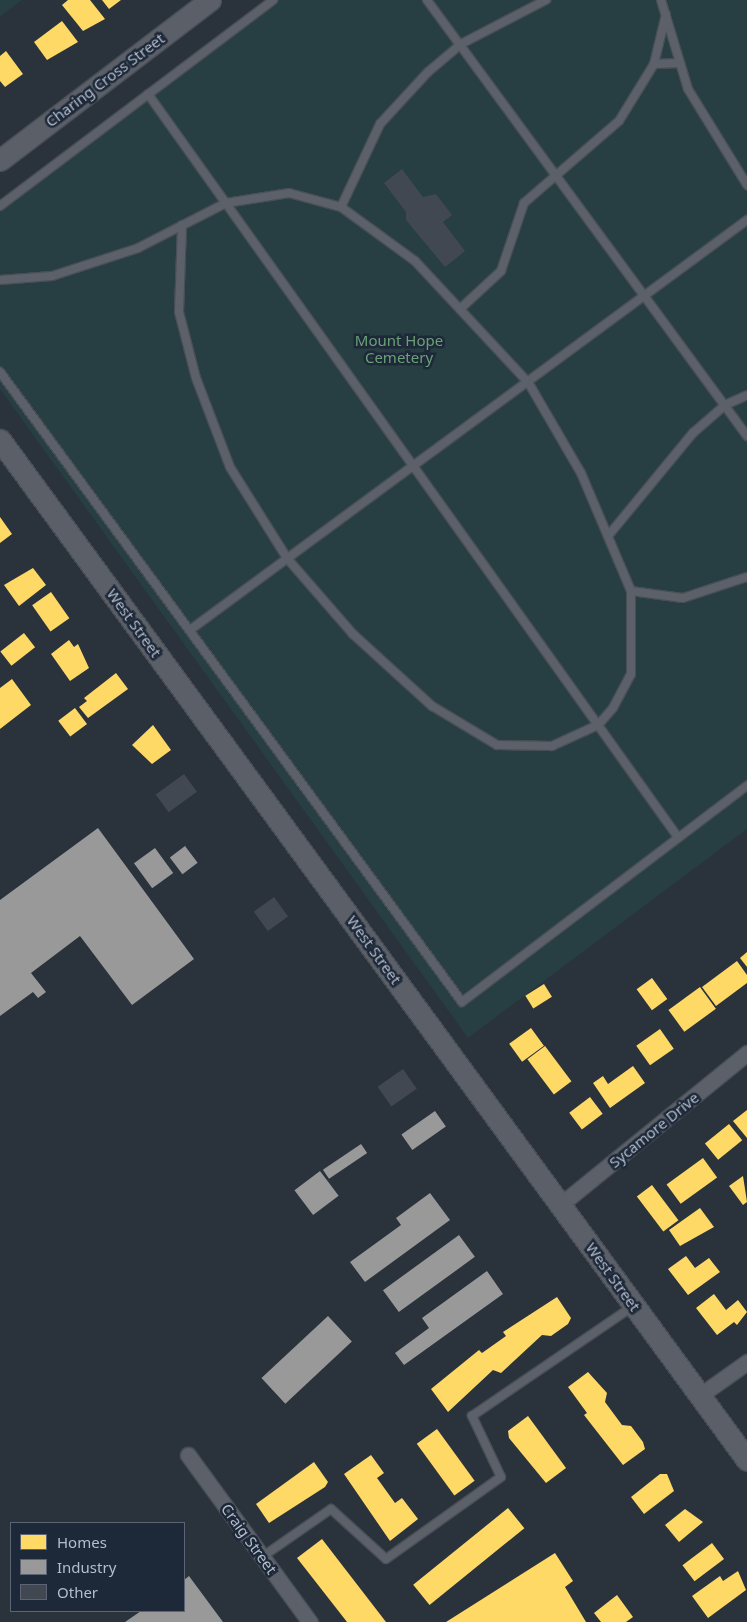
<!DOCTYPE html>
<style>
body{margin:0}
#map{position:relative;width:747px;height:1622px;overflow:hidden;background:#2a323c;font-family:"Noto Sans",sans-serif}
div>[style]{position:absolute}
.green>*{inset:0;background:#273e43}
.homes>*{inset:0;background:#ffd966;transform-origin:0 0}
.industry>*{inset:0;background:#999;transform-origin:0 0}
.building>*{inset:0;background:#424852;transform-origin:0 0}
.roads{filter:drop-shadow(1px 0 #494e56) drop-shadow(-1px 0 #494e56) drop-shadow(0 1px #494e56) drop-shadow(0 -1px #494e56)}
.service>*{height:8px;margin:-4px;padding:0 4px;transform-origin:4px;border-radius:4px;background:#5c6169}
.minor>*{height:15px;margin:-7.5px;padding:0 7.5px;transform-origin:7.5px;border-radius:7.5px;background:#5c6169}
.secondary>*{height:21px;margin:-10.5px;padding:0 10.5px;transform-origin:10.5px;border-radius:10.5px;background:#5a5f68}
span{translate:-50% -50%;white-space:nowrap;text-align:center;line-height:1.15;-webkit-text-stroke:5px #1d2838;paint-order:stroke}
.street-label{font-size:15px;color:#b5becd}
.park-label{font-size:15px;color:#6aa077}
.legend{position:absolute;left:10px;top:1522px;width:175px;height:90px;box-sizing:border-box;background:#1d2838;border:1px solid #5a6474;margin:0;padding:6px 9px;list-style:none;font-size:15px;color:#b5becd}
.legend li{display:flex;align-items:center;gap:10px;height:25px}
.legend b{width:25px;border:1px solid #5a6474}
</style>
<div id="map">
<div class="green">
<div style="clip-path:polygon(0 0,22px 0,0 17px)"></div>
<div style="clip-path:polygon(267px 0,747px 0,747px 829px,468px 1038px,0 389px,0 204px)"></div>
</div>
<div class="homes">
<div style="clip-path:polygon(68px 0,90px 0,105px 19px,83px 31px,62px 5px)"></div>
<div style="clip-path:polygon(102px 0,121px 0,109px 9px)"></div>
<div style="clip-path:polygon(62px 21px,78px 42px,47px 60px,34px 42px)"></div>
<div style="clip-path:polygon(6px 51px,23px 74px,5px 87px,0 81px,0 56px)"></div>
<div style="clip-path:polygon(0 517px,12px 534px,0 543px)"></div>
<div style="clip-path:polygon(33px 568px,46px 585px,19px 606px,4px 585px)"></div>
<div style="left:51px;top:592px;width:32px;height:23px;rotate:55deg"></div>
<div style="left:24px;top:633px;width:18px;height:30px;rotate:52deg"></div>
<div style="clip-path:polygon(69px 640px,74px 647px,78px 644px,89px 668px,70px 681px,51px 654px)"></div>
<div style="clip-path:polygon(116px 673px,128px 689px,88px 718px,79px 707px,87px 701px,84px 698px)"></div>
<div style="clip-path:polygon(12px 679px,31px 705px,0 729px,0 688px)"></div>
<div style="left:75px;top:708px;width:20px;height:21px;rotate:53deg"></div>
<div style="clip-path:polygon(153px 725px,171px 750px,152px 764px,132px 745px)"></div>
<div style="clip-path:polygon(747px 952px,747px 967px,740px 958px)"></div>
<div style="clip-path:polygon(737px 961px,747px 975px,747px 983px,716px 1006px,702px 987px)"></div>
<div style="left:652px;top:978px;width:26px;height:19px;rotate:54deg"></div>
<div style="left:544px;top:984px;width:15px;height:22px;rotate:58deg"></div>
<div style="left:700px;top:987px;width:27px;height:39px;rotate:54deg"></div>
<div style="left:531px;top:1028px;width:22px;height:27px;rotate:54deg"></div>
<div style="left:660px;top:1029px;width:24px;height:29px;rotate:55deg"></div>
<div style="left:545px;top:1046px;width:44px;height:22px;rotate:53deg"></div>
<div style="clip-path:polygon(633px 1066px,645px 1083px,610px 1108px,593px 1083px,603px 1076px,608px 1084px)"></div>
<div style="left:590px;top:1097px;width:21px;height:26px;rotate:53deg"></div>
<div style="clip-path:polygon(747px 1110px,747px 1138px,733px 1121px)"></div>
<div style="left:729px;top:1124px;width:21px;height:31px;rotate:51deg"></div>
<div style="left:703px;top:1158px;width:24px;height:45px;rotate:54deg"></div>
<div style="clip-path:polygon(743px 1176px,747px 1202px,743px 1205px,729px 1186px)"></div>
<div style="left:652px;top:1185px;width:44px;height:19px;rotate:53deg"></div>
<div style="clip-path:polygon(700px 1208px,714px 1227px,680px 1246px,669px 1230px)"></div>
<div style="clip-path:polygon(686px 1256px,695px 1268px,709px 1258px,720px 1272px,688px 1295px,668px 1269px)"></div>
<div style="clip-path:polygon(714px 1294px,726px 1310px,738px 1300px,747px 1312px,737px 1325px,734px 1322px,717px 1335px,696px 1308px)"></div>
<div style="clip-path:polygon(557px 1297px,571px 1318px,568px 1324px,551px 1336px,542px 1335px,501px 1373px,493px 1370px,448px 1412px,431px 1389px,479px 1350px,482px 1353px,506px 1336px,503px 1332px)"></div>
<div style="clip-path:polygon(588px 1372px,607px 1393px,605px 1402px,622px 1425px,631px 1426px,643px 1442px,645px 1449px,623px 1465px,584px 1415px,587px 1413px,568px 1387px)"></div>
<div style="clip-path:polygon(528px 1416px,566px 1468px,546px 1483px,509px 1438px,508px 1431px)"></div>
<div style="left:437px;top:1429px;width:64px;height:25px;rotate:54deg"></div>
<div style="clip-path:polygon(371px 1455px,384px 1473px,377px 1478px,395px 1503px,402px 1498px,418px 1519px,390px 1541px,344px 1474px)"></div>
<div style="clip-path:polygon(314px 1462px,328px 1482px,325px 1487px,269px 1523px,256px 1504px)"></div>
<div style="clip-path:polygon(660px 1474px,667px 1474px,674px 1491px,644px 1514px,631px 1497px)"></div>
<div style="left:508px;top:1508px;width:26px;height:122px;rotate:51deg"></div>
<div style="clip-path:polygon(685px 1509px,703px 1522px,679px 1542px,665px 1525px)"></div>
<div style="clip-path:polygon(322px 1539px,386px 1622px,347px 1622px,297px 1558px)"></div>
<div style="left:712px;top:1543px;width:20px;height:37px;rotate:53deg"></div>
<div style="clip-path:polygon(555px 1553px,573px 1581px,565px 1587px,586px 1622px,446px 1622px)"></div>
<div style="clip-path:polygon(738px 1571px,746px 1590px,708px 1618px,692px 1596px,720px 1576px,723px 1581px)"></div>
<div style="clip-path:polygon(617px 1595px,633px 1617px,626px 1622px,601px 1622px,594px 1613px)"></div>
</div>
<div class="industry">
<div style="clip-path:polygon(98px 828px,194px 959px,132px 1005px,80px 936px,31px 973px,46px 992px,38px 998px,33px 992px,0 1016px,0 900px)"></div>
<div style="left:185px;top:846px;width:21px;height:19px;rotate:53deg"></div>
<div style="left:155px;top:848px;width:31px;height:26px;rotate:54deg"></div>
<div style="left:435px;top:1111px;width:19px;height:41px;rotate:55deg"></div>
<div style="left:361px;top:1144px;width:11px;height:46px;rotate:56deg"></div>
<div style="left:320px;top:1171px;width:31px;height:32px;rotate:53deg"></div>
<div style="clip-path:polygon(430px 1193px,450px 1220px,365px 1282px,350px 1262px,401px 1225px,396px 1218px)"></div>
<div style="left:459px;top:1235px;width:27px;height:94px;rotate:54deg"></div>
<div style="clip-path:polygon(487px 1271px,503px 1294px,404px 1365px,395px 1353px,429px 1328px,422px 1318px)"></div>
<div style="left:328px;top:1316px;width:35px;height:91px;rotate:47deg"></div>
<div style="clip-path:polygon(189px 1576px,223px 1622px,125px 1622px,141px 1611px,184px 1611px,184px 1580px)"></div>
</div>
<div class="building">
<div style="clip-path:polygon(402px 169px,423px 197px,436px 194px,452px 215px,443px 222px,465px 251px,445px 267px,406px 220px,406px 212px,384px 183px)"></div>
<div style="left:184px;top:774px;width:22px;height:35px;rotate:54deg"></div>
<div style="left:274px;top:897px;width:24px;height:25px;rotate:54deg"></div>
<div style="left:403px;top:1069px;width:24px;height:31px;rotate:55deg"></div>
</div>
<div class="roads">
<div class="service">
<div style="left:427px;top:0;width:541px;rotate:53.72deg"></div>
<div style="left:661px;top:0;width:93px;rotate:73.1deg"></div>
<div style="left:688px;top:89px;width:113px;rotate:58.4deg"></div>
<div style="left:654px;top:64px;width:26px;rotate:-2deg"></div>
<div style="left:148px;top:94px;width:911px;rotate:54.51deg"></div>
<div style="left:0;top:206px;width:342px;rotate:-37deg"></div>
<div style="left:341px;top:207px;width:92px;rotate:-64.8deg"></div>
<div style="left:380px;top:124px;width:71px;rotate:-47.3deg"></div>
<div style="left:428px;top:72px;width:43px;rotate:-40.3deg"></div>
<div style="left:461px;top:44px;width:96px;rotate:-27.4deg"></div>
<div style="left:0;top:280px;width:52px;rotate:-4.4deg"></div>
<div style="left:52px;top:276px;width:90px;rotate:-18deg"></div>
<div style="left:138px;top:248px;width:99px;rotate:-27.1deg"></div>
<div style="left:226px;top:203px;width:64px;rotate:-9deg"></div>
<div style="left:289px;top:193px;width:54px;rotate:15.1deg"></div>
<div style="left:341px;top:207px;width:92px;rotate:36.1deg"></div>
<div style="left:415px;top:261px;width:166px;rotate:47deg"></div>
<div style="left:528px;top:382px;width:105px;rotate:59.8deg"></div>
<div style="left:581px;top:473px;width:128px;rotate:67deg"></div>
<div style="left:631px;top:591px;width:83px;rotate:90deg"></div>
<div style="left:631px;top:674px;width:38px;rotate:118deg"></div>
<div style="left:613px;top:708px;width:23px;rotate:131deg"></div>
<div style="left:598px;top:725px;width:51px;rotate:155.5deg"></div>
<div style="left:552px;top:746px;width:55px;rotate:-179deg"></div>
<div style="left:497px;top:745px;width:76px;rotate:-149deg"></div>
<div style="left:432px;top:706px;width:107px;rotate:-137.7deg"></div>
<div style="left:353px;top:634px;width:101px;rotate:-131deg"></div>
<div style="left:287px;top:558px;width:107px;rotate:-122.1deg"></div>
<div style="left:230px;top:467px;width:95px;rotate:-110.9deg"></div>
<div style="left:196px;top:378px;width:68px;rotate:-104.4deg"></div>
<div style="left:179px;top:312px;width:87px;rotate:-88deg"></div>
<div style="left:460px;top:309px;width:56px;rotate:-42.8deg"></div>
<div style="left:501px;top:271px;width:72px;rotate:-71.3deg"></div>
<div style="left:524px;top:203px;width:125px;rotate:-40.8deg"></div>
<div style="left:619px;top:121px;width:67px;rotate:-58.4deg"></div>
<div style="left:654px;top:64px;width:51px;rotate:-76.5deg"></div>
<div style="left:0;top:372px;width:781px;rotate:53.75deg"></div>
<div style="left:462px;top:1002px;width:358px;rotate:-37.2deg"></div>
<div style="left:608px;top:536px;width:134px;rotate:-50.5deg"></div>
<div style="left:693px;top:433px;width:43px;rotate:-41.2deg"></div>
<div style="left:725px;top:405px;width:24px;rotate:-24deg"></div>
<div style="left:631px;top:591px;width:52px;rotate:7.7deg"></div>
<div style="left:683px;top:598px;width:67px;rotate:-18.2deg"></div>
<div style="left:190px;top:630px;width:692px;rotate:-36.36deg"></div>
<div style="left:262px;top:1557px;width:84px;rotate:-34.8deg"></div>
<div style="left:331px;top:1509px;width:74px;rotate:42.3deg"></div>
<div style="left:386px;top:1559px;width:141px;rotate:-35.5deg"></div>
<div style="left:501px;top:1477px;width:68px;rotate:-115.4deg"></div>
<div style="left:472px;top:1416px;width:195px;rotate:-34.3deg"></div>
</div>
<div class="minor">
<div style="left:560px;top:1205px;width:241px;rotate:-39.1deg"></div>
<div style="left:699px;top:1396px;width:59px;rotate:-35.3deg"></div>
<div style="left:188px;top:1455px;width:207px;rotate:53.9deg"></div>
</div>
<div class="secondary">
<div style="left:0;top:160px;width:264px;rotate:-37.3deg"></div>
<div style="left:0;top:440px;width:1264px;rotate:53.78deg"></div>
</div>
</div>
<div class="street-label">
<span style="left:105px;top:80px;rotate:-37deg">Charing Cross Street</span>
<span style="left:134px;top:623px;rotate:54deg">West Street</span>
<span style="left:374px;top:950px;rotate:54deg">West Street</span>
<span style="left:654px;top:1130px;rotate:-39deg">Sycamore Drive</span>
<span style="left:613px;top:1277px;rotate:54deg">West Street</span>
<span style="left:249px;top:1539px;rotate:54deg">Craig Street</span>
</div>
<div class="park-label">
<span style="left:399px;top:349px">Mount Hope<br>Cemetery</span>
</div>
<ul class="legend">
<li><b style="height:14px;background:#ffd966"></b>Homes</li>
<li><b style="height:14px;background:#999"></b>Industry</li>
<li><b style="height:14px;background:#424852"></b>Other</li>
</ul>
</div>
